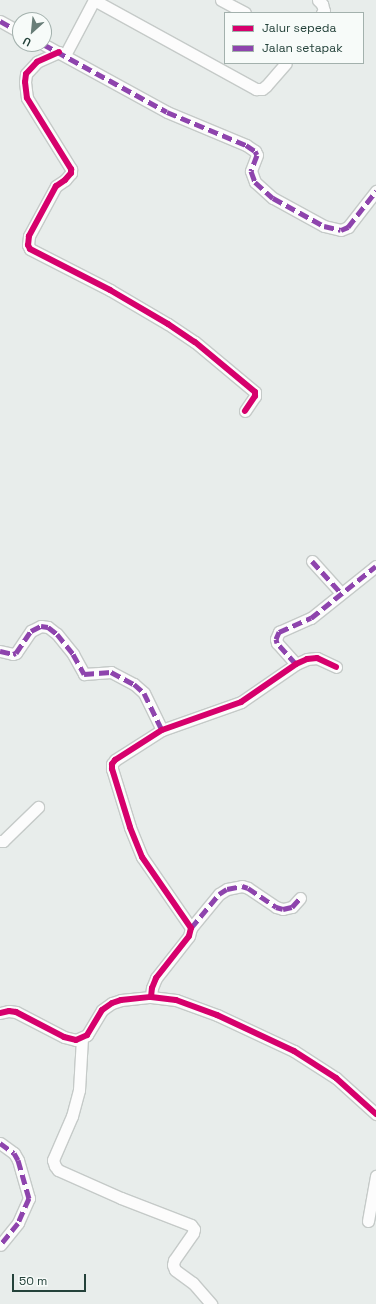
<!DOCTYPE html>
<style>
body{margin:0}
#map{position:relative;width:376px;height:1304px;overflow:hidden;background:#e8edeb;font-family:"Space Grotesk",sans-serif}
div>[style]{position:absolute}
.roads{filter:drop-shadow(1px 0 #c5cac8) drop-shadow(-1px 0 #c5cac8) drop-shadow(0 1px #c5cac8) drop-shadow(0 -1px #c5cac8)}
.minor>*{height:11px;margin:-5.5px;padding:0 5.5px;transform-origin:5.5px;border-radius:5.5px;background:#fcfcfc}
.quiet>*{height:5px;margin-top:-2.5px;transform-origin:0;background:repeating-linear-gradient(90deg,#8e44ad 0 10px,transparent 0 15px)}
.cycleway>*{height:6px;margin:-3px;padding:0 3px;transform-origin:3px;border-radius:3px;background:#d6006c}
span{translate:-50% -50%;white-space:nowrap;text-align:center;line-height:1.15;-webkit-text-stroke:3px #f7fbf9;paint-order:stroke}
.legend{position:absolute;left:224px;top:12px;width:140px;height:52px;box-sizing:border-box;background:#f7fbf9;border:1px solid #a3b1ad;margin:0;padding:5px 7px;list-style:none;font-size:12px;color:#24423a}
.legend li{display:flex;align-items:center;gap:8px;height:20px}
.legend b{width:20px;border:1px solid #a3b1ad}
.north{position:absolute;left:12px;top:12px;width:40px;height:40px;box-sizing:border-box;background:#f7fbf9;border:1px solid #a3b1ad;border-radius:50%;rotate:207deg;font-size:11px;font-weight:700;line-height:16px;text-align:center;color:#24423a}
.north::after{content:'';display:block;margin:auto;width:14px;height:18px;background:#697e78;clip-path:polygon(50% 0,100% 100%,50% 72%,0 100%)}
.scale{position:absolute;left:12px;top:1274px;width:74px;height:18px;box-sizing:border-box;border:2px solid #24423a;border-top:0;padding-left:5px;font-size:12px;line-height:14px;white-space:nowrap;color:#24423a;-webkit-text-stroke:3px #f7fbf9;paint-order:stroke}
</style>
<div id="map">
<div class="roads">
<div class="minor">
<div style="left:94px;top:0;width:185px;rotate:28.8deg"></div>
<div style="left:256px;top:89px;width:6px"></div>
<div style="left:262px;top:89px;width:5px;rotate:-37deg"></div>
<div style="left:266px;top:86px;width:30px;rotate:-49deg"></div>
<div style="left:221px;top:0;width:27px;rotate:28deg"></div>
<div style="left:318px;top:0;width:6px;rotate:45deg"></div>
<div style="left:322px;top:4px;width:7px;rotate:74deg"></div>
<div style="left:324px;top:11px;width:3px;rotate:135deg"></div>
<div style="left:0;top:21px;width:23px;rotate:29deg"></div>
<div style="left:43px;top:44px;width:141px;rotate:28.7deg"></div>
<div style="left:167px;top:112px;width:86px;rotate:22.7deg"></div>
<div style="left:246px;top:145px;width:11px;rotate:34deg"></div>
<div style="left:255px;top:151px;width:4px;rotate:63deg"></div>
<div style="left:257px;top:155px;width:17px;rotate:111deg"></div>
<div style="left:251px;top:171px;width:12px;rotate:70deg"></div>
<div style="left:255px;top:182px;width:24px;rotate:42deg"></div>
<div style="left:273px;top:198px;width:58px;rotate:28.8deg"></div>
<div style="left:324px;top:226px;width:17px;rotate:13deg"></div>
<div style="left:341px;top:230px;width:8px;rotate:-23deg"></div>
<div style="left:348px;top:227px;width:46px;rotate:-52.1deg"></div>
<div style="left:59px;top:52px;width:24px;rotate:156deg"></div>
<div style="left:37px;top:62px;width:16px;rotate:133deg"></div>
<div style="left:26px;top:74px;width:8px;rotate:97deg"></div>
<div style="left:25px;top:82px;width:16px;rotate:83deg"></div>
<div style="left:27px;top:98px;width:84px;rotate:58.2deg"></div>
<div style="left:71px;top:169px;width:4px;rotate:90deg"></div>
<div style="left:71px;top:173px;width:9px;rotate:131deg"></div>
<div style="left:65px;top:180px;width:11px;rotate:146deg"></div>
<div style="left:56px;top:186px;width:57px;rotate:118.4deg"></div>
<div style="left:29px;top:236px;width:9px;rotate:96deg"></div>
<div style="left:28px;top:245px;width:4px;rotate:63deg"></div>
<div style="left:30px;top:249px;width:90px;rotate:27.1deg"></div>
<div style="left:110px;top:290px;width:67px;rotate:30.4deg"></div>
<div style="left:168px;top:324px;width:32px;rotate:34deg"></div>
<div style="left:195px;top:342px;width:78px;rotate:39.8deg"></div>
<div style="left:255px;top:392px;width:4px;rotate:90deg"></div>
<div style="left:255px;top:396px;width:18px;rotate:124deg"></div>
<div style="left:65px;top:55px;width:62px;rotate:-62.2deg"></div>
<div style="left:312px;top:561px;width:43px;rotate:47.8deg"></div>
<div style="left:0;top:651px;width:13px;rotate:13deg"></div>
<div style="left:13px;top:654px;width:3px;rotate:-18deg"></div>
<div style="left:16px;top:653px;width:27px;rotate:-56deg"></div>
<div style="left:31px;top:631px;width:11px;rotate:-27deg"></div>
<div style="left:41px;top:626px;width:7px;rotate:8deg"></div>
<div style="left:48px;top:627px;width:11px;rotate:38deg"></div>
<div style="left:57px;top:634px;width:26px;rotate:51deg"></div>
<div style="left:73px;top:654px;width:23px;rotate:61deg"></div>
<div style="left:84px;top:674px;width:27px;rotate:-4deg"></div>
<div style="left:111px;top:672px;width:26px;rotate:28deg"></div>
<div style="left:134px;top:684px;width:13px;rotate:42deg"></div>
<div style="left:144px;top:693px;width:41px;rotate:64.1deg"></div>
<div style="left:296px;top:664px;width:28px;rotate:-132deg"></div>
<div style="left:277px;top:643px;width:4px;rotate:-104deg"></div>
<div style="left:276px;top:639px;width:8px;rotate:-67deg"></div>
<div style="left:279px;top:632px;width:35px;rotate:-24deg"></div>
<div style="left:311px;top:618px;width:83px;rotate:-38.7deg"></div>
<div style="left:0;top:841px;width:3px"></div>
<div style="left:3px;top:841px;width:49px;rotate:-44.2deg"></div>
<div style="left:191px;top:928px;width:44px;rotate:-50.5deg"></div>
<div style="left:219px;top:894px;width:9px;rotate:-32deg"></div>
<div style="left:227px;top:889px;width:15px;rotate:-11deg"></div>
<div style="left:242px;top:886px;width:6px;rotate:18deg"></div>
<div style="left:248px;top:888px;width:34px;rotate:34deg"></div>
<div style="left:276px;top:907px;width:7px;rotate:16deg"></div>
<div style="left:283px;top:909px;width:9px;rotate:-13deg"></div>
<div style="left:292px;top:907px;width:12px;rotate:-48deg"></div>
<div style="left:151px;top:997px;width:9px;rotate:-84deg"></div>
<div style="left:152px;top:988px;width:11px;rotate:-68deg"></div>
<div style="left:156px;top:978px;width:53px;rotate:-51.8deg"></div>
<div style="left:189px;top:936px;width:8px;rotate:-76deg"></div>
<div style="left:191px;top:928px;width:86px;rotate:-124.6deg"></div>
<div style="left:142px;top:857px;width:32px;rotate:-112deg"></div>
<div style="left:130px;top:827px;width:61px;rotate:-107.2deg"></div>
<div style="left:112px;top:769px;width:5px;rotate:-90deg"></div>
<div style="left:112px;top:764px;width:5px;rotate:-53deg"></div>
<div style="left:115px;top:760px;width:56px;rotate:-32.6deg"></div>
<div style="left:162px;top:730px;width:84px;rotate:-19.5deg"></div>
<div style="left:241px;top:702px;width:67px;rotate:-34.6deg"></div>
<div style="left:296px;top:664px;width:12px;rotate:-24deg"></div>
<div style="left:307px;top:659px;width:10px;rotate:-6deg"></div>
<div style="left:317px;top:658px;width:21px;rotate:25deg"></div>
<div style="left:0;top:1013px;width:9px;rotate:-13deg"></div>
<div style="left:9px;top:1011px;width:7px;rotate:8deg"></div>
<div style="left:16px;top:1012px;width:54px;rotate:27.5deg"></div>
<div style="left:64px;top:1037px;width:12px;rotate:14deg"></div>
<div style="left:76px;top:1040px;width:12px;rotate:-24deg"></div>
<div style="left:87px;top:1035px;width:29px;rotate:-59deg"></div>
<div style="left:102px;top:1010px;width:12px;rotate:-35deg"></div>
<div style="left:112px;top:1003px;width:9px;rotate:-18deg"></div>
<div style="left:121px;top:1000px;width:30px;rotate:-6deg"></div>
<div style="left:151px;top:997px;width:25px;rotate:7deg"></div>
<div style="left:176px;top:1000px;width:44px;rotate:20.1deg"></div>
<div style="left:217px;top:1015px;width:85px;rotate:25.1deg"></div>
<div style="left:294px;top:1051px;width:50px;rotate:32.7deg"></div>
<div style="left:336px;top:1078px;width:54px;rotate:42deg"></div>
<div style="left:82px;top:1038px;width:52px;rotate:93.3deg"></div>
<div style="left:79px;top:1090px;width:27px;rotate:105deg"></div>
<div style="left:72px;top:1116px;width:48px;rotate:113.4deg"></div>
<div style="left:53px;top:1160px;width:6px;rotate:72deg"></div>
<div style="left:55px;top:1166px;width:5px;rotate:53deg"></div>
<div style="left:58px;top:1170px;width:69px;rotate:24deg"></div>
<div style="left:121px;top:1198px;width:75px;rotate:21.1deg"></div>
<div style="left:191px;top:1225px;width:5px;rotate:53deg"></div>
<div style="left:194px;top:1229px;width:4px;rotate:104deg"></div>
<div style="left:193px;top:1233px;width:33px;rotate:125deg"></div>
<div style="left:174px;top:1260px;width:5px;rotate:101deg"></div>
<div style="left:173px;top:1265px;width:5px;rotate:68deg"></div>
<div style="left:175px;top:1270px;width:22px;rotate:36deg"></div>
<div style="left:193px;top:1283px;width:28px;rotate:49deg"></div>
<div style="left:0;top:1143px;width:17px;rotate:36deg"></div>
<div style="left:14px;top:1153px;width:8px;rotate:60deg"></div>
<div style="left:18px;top:1160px;width:40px;rotate:74deg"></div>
<div style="left:29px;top:1198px;width:27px;rotate:114deg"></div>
<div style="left:18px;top:1223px;width:28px;rotate:129deg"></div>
<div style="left:368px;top:1221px;width:46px;rotate:-79.9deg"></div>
</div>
</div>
<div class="quiet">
<div style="left:0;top:21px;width:23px;rotate:29deg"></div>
<div style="left:43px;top:44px;width:141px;rotate:28.7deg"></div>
<div style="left:167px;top:112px;width:86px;rotate:22.7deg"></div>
<div style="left:246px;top:145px;width:11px;rotate:34deg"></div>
<div style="left:255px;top:151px;width:4px;rotate:63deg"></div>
<div style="left:257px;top:155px;width:17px;rotate:111deg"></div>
<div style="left:251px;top:171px;width:12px;rotate:70deg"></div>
<div style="left:255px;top:182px;width:24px;rotate:42deg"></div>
<div style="left:273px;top:198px;width:58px;rotate:28.8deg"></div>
<div style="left:324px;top:226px;width:17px;rotate:13deg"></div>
<div style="left:341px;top:230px;width:8px;rotate:-23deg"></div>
<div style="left:348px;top:227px;width:46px;rotate:-52.1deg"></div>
<div style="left:312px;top:561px;width:43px;rotate:47.8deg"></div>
<div style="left:0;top:651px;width:13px;rotate:13deg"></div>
<div style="left:13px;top:654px;width:3px;rotate:-18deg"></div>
<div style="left:16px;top:653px;width:27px;rotate:-56deg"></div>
<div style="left:31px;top:631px;width:11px;rotate:-27deg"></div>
<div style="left:41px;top:626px;width:7px;rotate:8deg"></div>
<div style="left:48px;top:627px;width:11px;rotate:38deg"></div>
<div style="left:57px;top:634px;width:26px;rotate:51deg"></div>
<div style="left:73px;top:654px;width:23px;rotate:61deg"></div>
<div style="left:84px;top:674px;width:27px;rotate:-4deg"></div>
<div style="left:111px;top:672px;width:26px;rotate:28deg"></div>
<div style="left:134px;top:684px;width:13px;rotate:42deg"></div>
<div style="left:144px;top:693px;width:41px;rotate:64.1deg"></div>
<div style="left:296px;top:664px;width:28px;rotate:-132deg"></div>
<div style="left:277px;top:643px;width:4px;rotate:-104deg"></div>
<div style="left:276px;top:639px;width:8px;rotate:-67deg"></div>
<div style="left:279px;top:632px;width:35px;rotate:-24deg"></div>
<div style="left:311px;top:618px;width:83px;rotate:-38.7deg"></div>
<div style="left:191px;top:928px;width:44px;rotate:-50.5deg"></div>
<div style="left:219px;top:894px;width:9px;rotate:-32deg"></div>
<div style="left:227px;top:889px;width:15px;rotate:-11deg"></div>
<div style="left:242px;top:886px;width:6px;rotate:18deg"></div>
<div style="left:248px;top:888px;width:34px;rotate:34deg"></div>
<div style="left:276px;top:907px;width:7px;rotate:16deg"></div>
<div style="left:283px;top:909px;width:9px;rotate:-13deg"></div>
<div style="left:292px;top:907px;width:12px;rotate:-48deg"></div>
<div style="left:0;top:1143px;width:17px;rotate:36deg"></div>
<div style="left:14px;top:1153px;width:8px;rotate:60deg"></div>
<div style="left:18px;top:1160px;width:40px;rotate:74deg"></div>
<div style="left:29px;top:1198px;width:27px;rotate:114deg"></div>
<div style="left:18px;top:1223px;width:28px;rotate:129deg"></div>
</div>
<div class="cycleway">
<div style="left:59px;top:52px;width:24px;rotate:156deg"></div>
<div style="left:37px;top:62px;width:16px;rotate:133deg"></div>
<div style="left:26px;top:74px;width:8px;rotate:97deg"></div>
<div style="left:25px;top:82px;width:16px;rotate:83deg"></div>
<div style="left:27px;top:98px;width:84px;rotate:58.2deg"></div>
<div style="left:71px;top:169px;width:4px;rotate:90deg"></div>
<div style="left:71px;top:173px;width:9px;rotate:131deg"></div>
<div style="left:65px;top:180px;width:11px;rotate:146deg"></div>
<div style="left:56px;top:186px;width:57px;rotate:118.4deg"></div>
<div style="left:29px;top:236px;width:9px;rotate:96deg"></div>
<div style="left:28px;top:245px;width:4px;rotate:63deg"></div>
<div style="left:30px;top:249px;width:90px;rotate:27.1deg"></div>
<div style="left:110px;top:290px;width:67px;rotate:30.4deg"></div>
<div style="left:168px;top:324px;width:32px;rotate:34deg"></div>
<div style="left:195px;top:342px;width:78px;rotate:39.8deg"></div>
<div style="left:255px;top:392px;width:4px;rotate:90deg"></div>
<div style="left:255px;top:396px;width:18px;rotate:124deg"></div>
<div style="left:151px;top:997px;width:9px;rotate:-84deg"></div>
<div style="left:152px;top:988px;width:11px;rotate:-68deg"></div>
<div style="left:156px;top:978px;width:53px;rotate:-51.8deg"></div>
<div style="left:189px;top:936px;width:8px;rotate:-76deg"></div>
<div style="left:191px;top:928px;width:86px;rotate:-124.6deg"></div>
<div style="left:142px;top:857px;width:32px;rotate:-112deg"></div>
<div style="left:130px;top:827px;width:61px;rotate:-107.2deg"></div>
<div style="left:112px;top:769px;width:5px;rotate:-90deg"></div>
<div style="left:112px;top:764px;width:5px;rotate:-53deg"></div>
<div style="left:115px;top:760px;width:56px;rotate:-32.6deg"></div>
<div style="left:162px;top:730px;width:84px;rotate:-19.5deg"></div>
<div style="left:241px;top:702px;width:67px;rotate:-34.6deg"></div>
<div style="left:296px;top:664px;width:12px;rotate:-24deg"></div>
<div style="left:307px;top:659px;width:10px;rotate:-6deg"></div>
<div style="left:317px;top:658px;width:21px;rotate:25deg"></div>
<div style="left:0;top:1013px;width:9px;rotate:-13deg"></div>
<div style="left:9px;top:1011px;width:7px;rotate:8deg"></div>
<div style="left:16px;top:1012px;width:54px;rotate:27.5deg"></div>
<div style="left:64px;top:1037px;width:12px;rotate:14deg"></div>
<div style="left:76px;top:1040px;width:12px;rotate:-24deg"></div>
<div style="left:87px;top:1035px;width:29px;rotate:-59deg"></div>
<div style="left:102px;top:1010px;width:12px;rotate:-35deg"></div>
<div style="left:112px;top:1003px;width:9px;rotate:-18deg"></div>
<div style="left:121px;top:1000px;width:30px;rotate:-6deg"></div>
<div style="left:151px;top:997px;width:25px;rotate:7deg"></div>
<div style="left:176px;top:1000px;width:44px;rotate:20.1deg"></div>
<div style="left:217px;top:1015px;width:85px;rotate:25.1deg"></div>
<div style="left:294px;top:1051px;width:50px;rotate:32.7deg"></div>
<div style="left:336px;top:1078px;width:54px;rotate:42deg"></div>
</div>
<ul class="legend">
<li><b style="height:5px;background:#d6006c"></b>Jalur sepeda</li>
<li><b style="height:5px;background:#8e44ad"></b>Jalan setapak</li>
</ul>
<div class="north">U</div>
<div class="scale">50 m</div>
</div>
